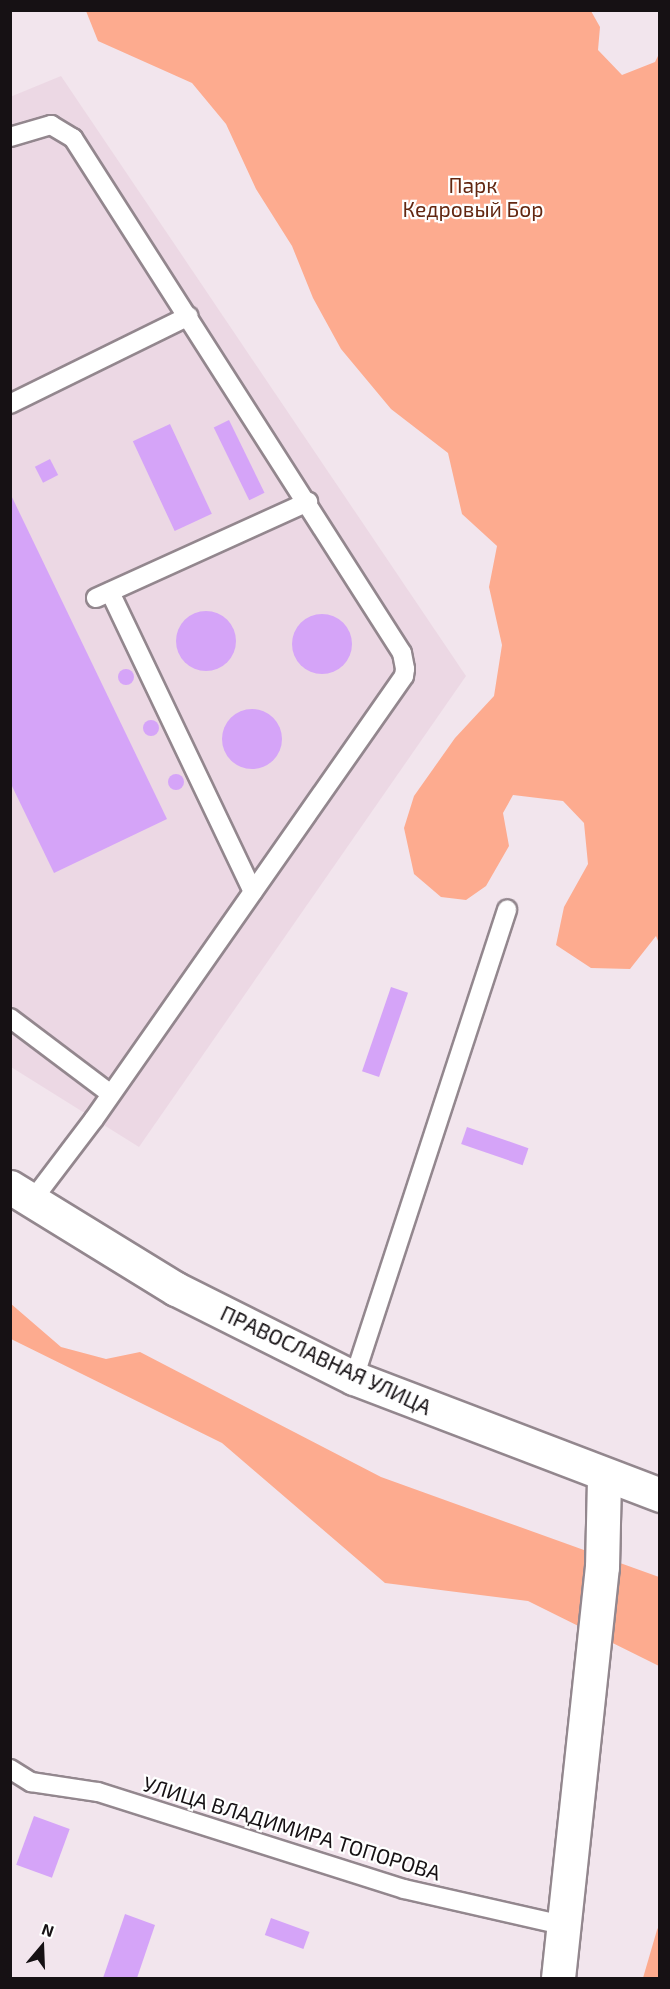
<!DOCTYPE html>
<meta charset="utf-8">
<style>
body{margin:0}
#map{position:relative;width:670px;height:1989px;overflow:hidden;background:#f2e5ed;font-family:"Exo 2",sans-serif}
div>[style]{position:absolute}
.built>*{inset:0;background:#ecd8e4}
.green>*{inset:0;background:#fdab8f}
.building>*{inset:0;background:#d5a4f8;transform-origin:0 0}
.round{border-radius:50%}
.roads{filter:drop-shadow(2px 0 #93878e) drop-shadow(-2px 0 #93878e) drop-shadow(0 2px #93878e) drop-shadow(0 -2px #93878e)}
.lane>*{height:18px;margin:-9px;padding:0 9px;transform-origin:9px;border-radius:9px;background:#fff}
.street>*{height:33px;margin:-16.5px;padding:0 16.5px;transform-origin:16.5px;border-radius:16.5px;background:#fff}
span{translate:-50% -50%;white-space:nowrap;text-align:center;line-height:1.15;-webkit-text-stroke:4.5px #fff;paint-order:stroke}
.park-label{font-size:21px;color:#632711}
.street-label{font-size:21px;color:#161114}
.frame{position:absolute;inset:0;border:12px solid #161114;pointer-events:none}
.north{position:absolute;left:12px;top:1917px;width:60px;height:60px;-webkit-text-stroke:4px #fff;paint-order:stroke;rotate:19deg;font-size:16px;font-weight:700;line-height:24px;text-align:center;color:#161114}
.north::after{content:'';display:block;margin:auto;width:21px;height:27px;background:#161114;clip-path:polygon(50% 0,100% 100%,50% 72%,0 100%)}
</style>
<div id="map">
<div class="built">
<div style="clip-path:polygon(61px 76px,466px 676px,139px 1147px,11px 1067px,10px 97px)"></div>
</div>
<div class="green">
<div style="clip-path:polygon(86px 11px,591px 11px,600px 27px,598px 50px,622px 75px,655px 62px,659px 54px,660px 946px,656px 936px,630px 969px,591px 968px,556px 945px,564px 907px,588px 864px,584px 823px,563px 801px,513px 795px,503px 813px,509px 846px,486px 886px,466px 900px,441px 897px,414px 874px,404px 828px,414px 796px,455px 738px,494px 696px,502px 645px,489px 587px,497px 546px,462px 514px,448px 453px,391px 409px,341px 349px,313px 298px,292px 246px,256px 189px,226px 124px,192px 83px,98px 41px)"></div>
<div style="clip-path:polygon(10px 1303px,61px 1347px,106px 1359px,140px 1352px,381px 1477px,659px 1577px,659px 1666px,528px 1601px,385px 1583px,222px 1443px,11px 1339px)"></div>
<div style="clip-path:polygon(659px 1926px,659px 1978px,643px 1978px,657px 1930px)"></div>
</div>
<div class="building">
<div style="left:229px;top:420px;width:81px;height:17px;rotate:64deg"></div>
<div style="left:170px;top:424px;width:99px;height:41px;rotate:65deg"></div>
<div style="left:50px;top:459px;width:18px;height:17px;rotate:63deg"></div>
<div style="clip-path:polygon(10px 493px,167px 819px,54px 873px,10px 782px)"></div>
<div class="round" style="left:176px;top:611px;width:60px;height:60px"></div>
<div class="round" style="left:292px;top:614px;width:60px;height:60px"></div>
<div class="round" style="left:118px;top:669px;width:16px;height:16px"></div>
<div class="round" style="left:222px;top:709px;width:60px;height:60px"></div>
<div class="round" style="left:143px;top:720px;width:16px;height:16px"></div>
<div class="round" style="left:168px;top:774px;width:16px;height:16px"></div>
<div style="left:391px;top:987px;width:18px;height:89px;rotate:19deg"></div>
<div style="left:467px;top:1127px;width:65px;height:18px;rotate:19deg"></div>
<div style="left:34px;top:1816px;width:38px;height:52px;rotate:20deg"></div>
<div style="clip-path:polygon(125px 1914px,155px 1925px,137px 1978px,103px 1978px)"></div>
<div style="left:271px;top:1918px;width:41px;height:18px;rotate:20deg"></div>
</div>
<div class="roads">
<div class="lane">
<div style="left:10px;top:137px;width:43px;rotate:-16.3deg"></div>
<div style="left:51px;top:125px;width:26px;rotate:31deg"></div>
<div style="left:73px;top:138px;width:611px;rotate:57.43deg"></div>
<div style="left:402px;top:653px;width:16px;rotate:79deg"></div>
<div style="left:405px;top:669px;width:7px;rotate:98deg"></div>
<div style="left:404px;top:676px;width:541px;rotate:124.98deg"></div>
<div style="left:94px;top:1119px;width:104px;rotate:127.2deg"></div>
<div style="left:10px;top:404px;width:199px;rotate:-26.2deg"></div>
<div style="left:110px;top:592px;width:332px;rotate:64.5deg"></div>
<div style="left:96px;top:598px;width:233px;rotate:-24.4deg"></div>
<div style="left:10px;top:1018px;width:126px;rotate:37deg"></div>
<div style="left:354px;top:1378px;width:493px;rotate:-71.9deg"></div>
<div style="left:10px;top:1769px;width:25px;rotate:32deg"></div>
<div style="left:31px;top:1782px;width:68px;rotate:8.5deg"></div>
<div style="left:98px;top:1792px;width:321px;rotate:17.6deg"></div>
<div style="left:404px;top:1889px;width:163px;rotate:12.8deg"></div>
</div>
<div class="street">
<div style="left:10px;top:1187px;width:195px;rotate:31.6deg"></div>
<div style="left:176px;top:1289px;width:199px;rotate:26.6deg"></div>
<div style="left:354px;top:1378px;width:328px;rotate:20.9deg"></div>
<div style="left:558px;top:1978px;width:413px;rotate:-83.9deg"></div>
<div style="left:602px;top:1567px;width:91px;rotate:-88.7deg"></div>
</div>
</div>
<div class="park-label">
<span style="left:473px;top:197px">Парк<br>Кедровый Бор</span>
</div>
<div class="street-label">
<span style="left:326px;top:1360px;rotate:25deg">ПРАВОСЛАВНАЯ УЛИЦА</span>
<span style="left:292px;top:1828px;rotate:17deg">УЛИЦА ВЛАДИМИРА ТОПОРОВА</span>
</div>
<div class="frame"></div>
<div class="north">N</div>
</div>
